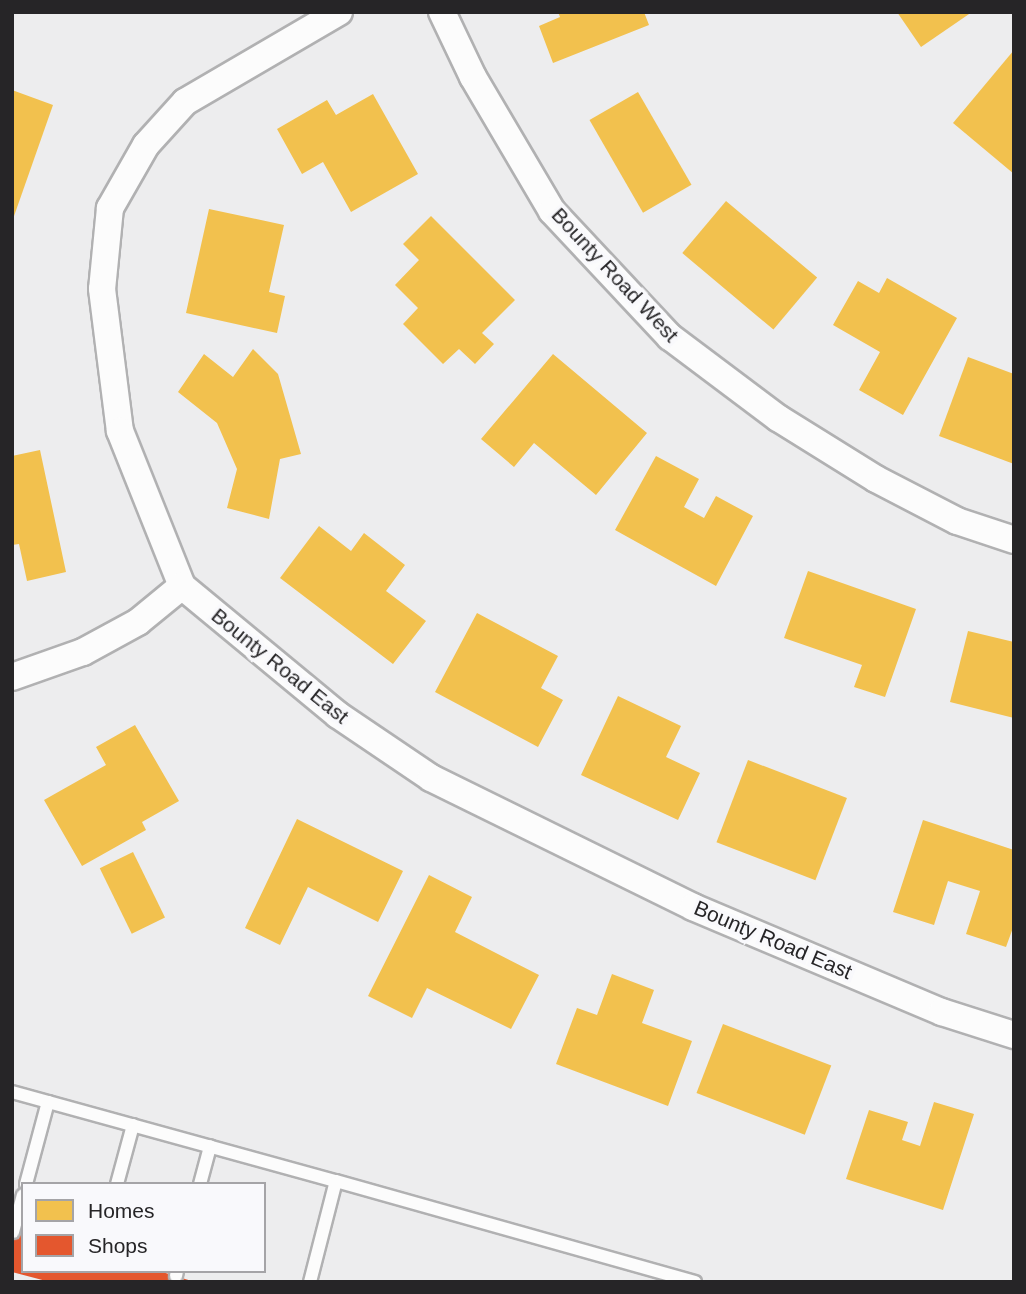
<!DOCTYPE html>
<style>
body{margin:0}
#map{position:relative;width:1026px;height:1294px;overflow:hidden;background:#ededee;font-family:Arial,sans-serif}
div>[style]{position:absolute}
.homes>*{inset:0;background:#f2c14e;transform-origin:0 0}
.shops>*{inset:0;background:#e4572e}
.roads{filter:drop-shadow(2px 0 #b1b1b2) drop-shadow(-2px 0 #b1b1b2) drop-shadow(0 2px #b1b1b2) drop-shadow(0 -2px #b1b1b2)}
.service>*{height:12px;margin:-6px;padding:0 6px;transform-origin:6px;border-radius:6px;background:#fcfcfc}
.minor>*{height:26px;margin:-13px;padding:0 13px;transform-origin:13px;border-radius:13px;background:#fcfcfc}
span{translate:-50% -50%;white-space:nowrap;text-align:center;line-height:1.15;-webkit-text-stroke:7px #f9f9fc;paint-order:stroke}
.street-label{font-size:21px;color:#262527}
.frame{position:absolute;inset:0;border:14px solid #262527;pointer-events:none}
.legend{position:absolute;left:21px;top:1182px;width:245px;height:91px;box-sizing:border-box;background:#f9f9fc;border:2px solid #a5a4a7;margin:0;padding:9px 12px;list-style:none;font-size:21px;color:#262527}
.legend li{display:flex;align-items:center;gap:14px;height:35px}
.legend b{width:35px;border:2px solid #a5a4a7}
</style>
<div id="map">
<div class="homes">
<div style="clip-path:polygon(558px 12px,644px 12px,649px 25px,553px 63px,539px 26px,560px 17px)"></div>
<div style="clip-path:polygon(897px 12px,972px 12px,921px 47px)"></div>
<div style="clip-path:polygon(1014px 50px,1014px 174px,953px 123px)"></div>
<div style="clip-path:polygon(12px 90px,53px 105px,13px 219px,12px 219px)"></div>
<div style="left:638px;top:92px;width:107px;height:56px;rotate:60deg"></div>
<div style="clip-path:polygon(373px 94px,418px 174px,351px 212px,323px 162px,302px 174px,277px 129px,327px 100px,336px 115px)"></div>
<div style="left:726px;top:201px;width:119px;height:68px;rotate:40deg"></div>
<div style="clip-path:polygon(209px 209px,284px 225px,269px 292px,285px 296px,277px 333px,186px 313px)"></div>
<div style="clip-path:polygon(431px 216px,515px 300px,482px 333px,494px 344px,475px 364px,459px 349px,443px 364px,403px 324px,418px 308px,395px 285px,419px 260px,403px 244px)"></div>
<div style="clip-path:polygon(887px 278px,957px 318px,903px 415px,859px 390px,880px 352px,833px 325px,858px 281px,879px 293px)"></div>
<div style="clip-path:polygon(253px 349px,278px 374px,301px 454px,280px 459px,269px 519px,227px 508px,237px 469px,217px 423px,178px 392px,204px 354px,233px 377px)"></div>
<div style="clip-path:polygon(553px 354px,647px 433px,596px 495px,534px 443px,514px 467px,481px 439px)"></div>
<div style="clip-path:polygon(968px 357px,1014px 374px,1014px 464px,939px 436px)"></div>
<div style="clip-path:polygon(40px 450px,66px 572px,27px 581px,19px 544px,12px 545px,12px 456px)"></div>
<div style="clip-path:polygon(656px 456px,699px 479px,684px 507px,704px 518px,716px 496px,753px 516px,716px 586px,615px 530px)"></div>
<div style="clip-path:polygon(319px 526px,351px 551px,364px 533px,405px 565px,386px 591px,426px 621px,393px 664px,280px 578px)"></div>
<div style="clip-path:polygon(808px 571px,916px 609px,885px 697px,854px 687px,862px 665px,784px 638px)"></div>
<div style="clip-path:polygon(477px 613px,558px 656px,541px 688px,563px 700px,538px 747px,435px 692px)"></div>
<div style="clip-path:polygon(968px 631px,1014px 642px,1014px 718px,950px 702px)"></div>
<div style="clip-path:polygon(618px 696px,681px 726px,666px 757px,700px 773px,678px 820px,581px 775px)"></div>
<div style="clip-path:polygon(135px 725px,179px 801px,142px 822px,146px 830px,82px 866px,44px 800px,106px 765px,96px 747px)"></div>
<div style="left:748px;top:760px;width:106px;height:88px;rotate:21deg"></div>
<div style="clip-path:polygon(297px 819px,403px 871px,378px 922px,308px 887px,280px 945px,245px 928px)"></div>
<div style="clip-path:polygon(923px 820px,1014px 850px,1014px 925px,1006px 947px,966px 934px,980px 891px,948px 881px,934px 925px,893px 912px)"></div>
<div style="left:133px;top:852px;width:73px;height:37px;rotate:64deg"></div>
<div style="clip-path:polygon(429px 875px,472px 897px,455px 932px,539px 975px,511px 1029px,427px 988px,412px 1018px,368px 996px)"></div>
<div style="clip-path:polygon(612px 974px,654px 990px,642px 1023px,692px 1041px,668px 1106px,556px 1064px,577px 1008px,597px 1015px)"></div>
<div style="left:723px;top:1024px;width:116px;height:74px;rotate:21deg"></div>
<div style="clip-path:polygon(934px 1102px,974px 1114px,943px 1210px,846px 1179px,869px 1110px,908px 1122px,902px 1140px,920px 1146px)"></div>
</div>
<div class="shops">
<div style="clip-path:polygon(12px 1232px,23px 1235px,23px 1271px,159px 1271px,195px 1282px,50px 1282px,12px 1272px)"></div>
</div>
<div class="roads">
<div class="service">
<div style="left:12px;top:1092px;width:336px;rotate:15.4deg"></div>
<div style="left:26px;top:1184px;width:85px;rotate:-75deg"></div>
<div style="left:117px;top:1184px;width:61px;rotate:-74.8deg"></div>
<div style="left:200px;top:1184px;width:39px;rotate:-75deg"></div>
<div style="left:13px;top:1232px;width:38px;rotate:-75deg"></div>
<div style="left:176px;top:1276px;width:5px;rotate:-79deg"></div>
<div style="left:310px;top:1282px;width:104px;rotate:-75.6deg"></div>
<div style="left:336px;top:1181px;width:373px;rotate:15.7deg"></div>
</div>
<div class="minor">
<div style="left:339px;top:12px;width:178px;rotate:149.7deg"></div>
<div style="left:185px;top:102px;width:58px;rotate:132.2deg"></div>
<div style="left:146px;top:145px;width:73px;rotate:119.7deg"></div>
<div style="left:110px;top:208px;width:81px;rotate:95.6deg"></div>
<div style="left:102px;top:289px;width:143px;rotate:82.8deg"></div>
<div style="left:120px;top:431px;width:167px;rotate:68.2deg"></div>
<div style="left:182px;top:586px;width:202px;rotate:39.6deg"></div>
<div style="left:338px;top:715px;width:112px;rotate:34.1deg"></div>
<div style="left:431px;top:778px;width:292px;rotate:26.2deg"></div>
<div style="left:693px;top:907px;width:270px;rotate:22.9deg"></div>
<div style="left:942px;top:1012px;width:76px;rotate:17.7deg"></div>
<div style="left:442px;top:12px;width:72px;rotate:64.5deg"></div>
<div style="left:473px;top:77px;width:156px;rotate:59.5deg"></div>
<div style="left:552px;top:211px;width:173px;rotate:46.9deg"></div>
<div style="left:670px;top:337px;width:135px;rotate:36.9deg"></div>
<div style="left:778px;top:418px;width:115px;rotate:31.9deg"></div>
<div style="left:876px;top:479px;width:91px;rotate:27.4deg"></div>
<div style="left:957px;top:521px;width:60px;rotate:18.4deg"></div>
<div style="left:12px;top:677px;width:75px;rotate:-19.4deg"></div>
<div style="left:83px;top:652px;width:63px;rotate:-28.6deg"></div>
<div style="left:138px;top:622px;width:57px;rotate:-39.3deg"></div>
</div>
</div>
<div class="street-label">
<span style="left:615px;top:275px;rotate:47deg">Bounty Road West</span>
<span style="left:280px;top:666px;rotate:39deg">Bounty Road East</span>
<span style="left:773px;top:940px;rotate:23deg">Bounty Road East</span>
</div>
<div class="frame"></div>
<ul class="legend">
<li><b style="height:19px;background:#f2c14e"></b>Homes</li>
<li><b style="height:19px;background:#e4572e"></b>Shops</li>
</ul>
</div>
